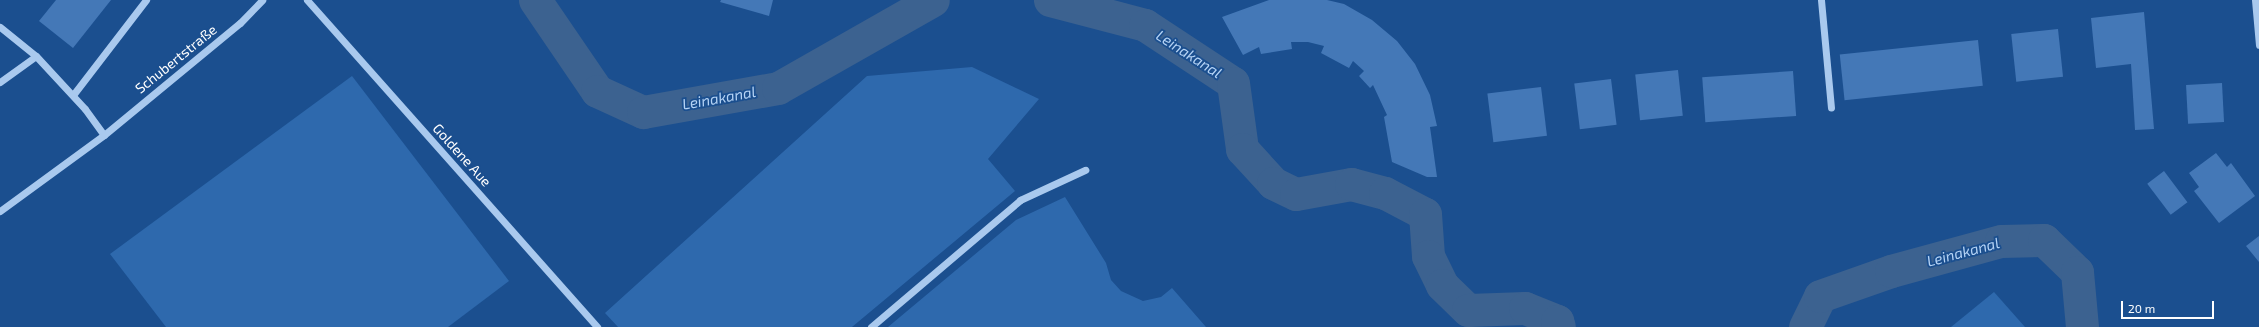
<!DOCTYPE html>
<meta charset="utf-8">
<style>
body{margin:0}
#map{position:relative;width:2259px;height:327px;overflow:hidden;background:#1b4f8f;font-family:"Exo 2",sans-serif}
div>[style]{position:absolute}
.green>*{inset:0;background:#2e69ad}
.canal>*{height:33px;margin:-16.5px;padding:0 16.5px;transform-origin:16.5px;border-radius:16.5px;background:#3c6290}
.building>*{inset:0;background:#4478b7;transform-origin:0 0}
.minor>*{height:7px;margin:-3.5px;padding:0 3.5px;transform-origin:3.5px;border-radius:3.5px;background:#a9c9ee}
span{translate:-50% -50%;white-space:nowrap;text-align:center;line-height:1.15;-webkit-text-stroke:3.5px #1b4f8f;paint-order:stroke}
.street-label{font-size:14px;color:#fff}
.water-label{font-size:15px;color:#b5d3f5;font-style:italic}
.scale{position:absolute;left:2121px;top:301px;width:93px;height:18px;box-sizing:border-box;border:2px solid #fff;border-top:0;padding-left:5px;font-size:12px;line-height:14px;white-space:nowrap;color:#fff;-webkit-text-stroke:3px #1b4f8f;paint-order:stroke}
</style>
<div id="map">
<div class="green">
<div style="clip-path:polygon(972px 67px,1039px 99px,988px 159px,1015px 191px,852px 327px,618px 327px,605px 313px,867px 76px)"></div>
<div style="clip-path:polygon(352px 76px,509px 281px,448px 327px,166px 327px,110px 254px)"></div>
<div style="clip-path:polygon(1065px 197px,1106px 263px,1111px 280px,1121px 291px,1143px 301px,1161px 297px,1172px 288px,1206px 327px,888px 327px,1016px 220px)"></div>
<div style="clip-path:polygon(1994px 292px,2025px 327px,1951px 327px)"></div>
</div>
<div class="canal">
<div style="left:535px;top:0;width:110px;rotate:55.7deg"></div>
<div style="left:597px;top:91px;width:51px;rotate:24.5deg"></div>
<div style="left:643px;top:112px;width:137px;rotate:-10.1deg"></div>
<div style="left:778px;top:88px;width:178px;rotate:-29.6deg"></div>
<div style="left:1050px;top:0;width:98px;rotate:14.7deg"></div>
<div style="left:1145px;top:25px;width:105px;rotate:33.4deg"></div>
<div style="left:1233px;top:83px;width:67px;rotate:82.2deg"></div>
<div style="left:1242px;top:149px;width:46px;rotate:47.6deg"></div>
<div style="left:1273px;top:183px;width:25px;rotate:26deg"></div>
<div style="left:1296px;top:194px;width:56px;rotate:-10.3deg"></div>
<div style="left:1351px;top:184px;width:35px;rotate:15deg"></div>
<div style="left:1385px;top:193px;width:45px;rotate:27.7deg"></div>
<div style="left:1425px;top:214px;width:42px;rotate:85.9deg"></div>
<div style="left:1428px;top:256px;width:32px;rotate:64deg"></div>
<div style="left:1442px;top:285px;width:36px;rotate:44deg"></div>
<div style="left:1468px;top:310px;width:57px;rotate:-2deg"></div>
<div style="left:1525px;top:308px;width:35px;rotate:22deg"></div>
<div style="left:1557px;top:321px;width:6px;rotate:72deg"></div>
<div style="left:1805px;top:327px;width:34px;rotate:-64deg"></div>
<div style="left:1820px;top:296px;width:75px;rotate:-19.4deg"></div>
<div style="left:1891px;top:271px;width:114px;rotate:-15.3deg"></div>
<div style="left:2001px;top:241px;width:43px;rotate:-1.3deg"></div>
<div style="left:2044px;top:240px;width:46px;rotate:44.1deg"></div>
<div style="left:2077px;top:272px;width:55px;rotate:84.8deg"></div>
</div>
<div class="building">
<div style="clip-path:polygon(56px 0,111px 0,73px 48px,39px 21px)"></div>
<div style="clip-path:polygon(721px 0,773px 0,769px 16px,720px 2px)"></div>
<div style="clip-path:polygon(1269px 0,1327px 0,1344px 4px,1372px 20px,1397px 41px,1415px 64px,1430px 95px,1437px 126px,1430px 127px,1437px 177px,1427px 177px,1392px 162px,1384px 117px,1387px 115px,1373px 85px,1370px 88px,1359px 76px,1364px 71px,1353px 61px,1349px 68px,1321px 53px,1324px 46px,1308px 42px,1291px 42px,1292px 49px,1261px 54px,1259px 47px,1243px 55px,1222px 17px)"></div>
<div style="clip-path:polygon(2144px 12px,2154px 129px,2135px 130px,2131px 64px,2096px 68px,2091px 18px)"></div>
<div style="left:2058px;top:29px;width:48px;height:47px;rotate:84deg"></div>
<div style="left:1978px;top:40px;width:46px;height:139px;rotate:84deg"></div>
<div style="left:1678px;top:70px;width:46px;height:43px;rotate:84deg"></div>
<div style="left:1793px;top:71px;width:45px;height:91px;rotate:86deg"></div>
<div style="left:1611px;top:79px;width:46px;height:37px;rotate:83deg"></div>
<div style="left:2222px;top:83px;width:39px;height:36px;rotate:87deg"></div>
<div style="left:1541px;top:87px;width:49px;height:54px;rotate:83deg"></div>
<div style="clip-path:polygon(2216px 153px,2227px 167px,2231px 163px,2255px 196px,2219px 223px,2194px 191px,2199px 187px,2189px 173px)"></div>
<div style="left:2164px;top:171px;width:39px;height:21px;rotate:53deg"></div>
<div style="clip-path:polygon(2259px 236px,2259px 262px,2246px 246px)"></div>
</div>
<div class="minor">
<div style="left:307px;top:0;width:437px;rotate:48.4deg"></div>
<div style="left:1821px;top:0;width:108px;rotate:84.7deg"></div>
<div style="left:2255px;top:0;width:45px;rotate:84.9deg"></div>
<div style="left:0;top:27px;width:46px;rotate:38.9deg"></div>
<div style="left:36px;top:56px;width:72px;rotate:47.2deg"></div>
<div style="left:85px;top:109px;width:32px;rotate:54deg"></div>
<div style="left:0;top:82px;width:44px;rotate:-35.8deg"></div>
<div style="left:73px;top:95px;width:120px;rotate:-52.5deg"></div>
<div style="left:0;top:211px;width:129px;rotate:-36.2deg"></div>
<div style="left:104px;top:135px;width:176px;rotate:-39.5deg"></div>
<div style="left:240px;top:23px;width:32px;rotate:-46deg"></div>
<div style="left:871px;top:327px;width:196px;rotate:-40.4deg"></div>
<div style="left:1020px;top:200px;width:72px;rotate:-24.8deg"></div>
</div>
<div class="street-label">
<span style="left:176px;top:59px;rotate:-39deg">Schubertstraße</span>
<span style="left:462px;top:155px;rotate:48deg">Goldene Aue</span>
</div>
<div class="water-label">
<span style="left:1189px;top:54px;rotate:33deg">Leinakanal</span>
<span style="left:719px;top:98px;rotate:-10deg">Leinakanal</span>
<span style="left:1963px;top:252px;rotate:-15deg">Leinakanal</span>
</div>
<div class="scale">20 m</div>
</div>
